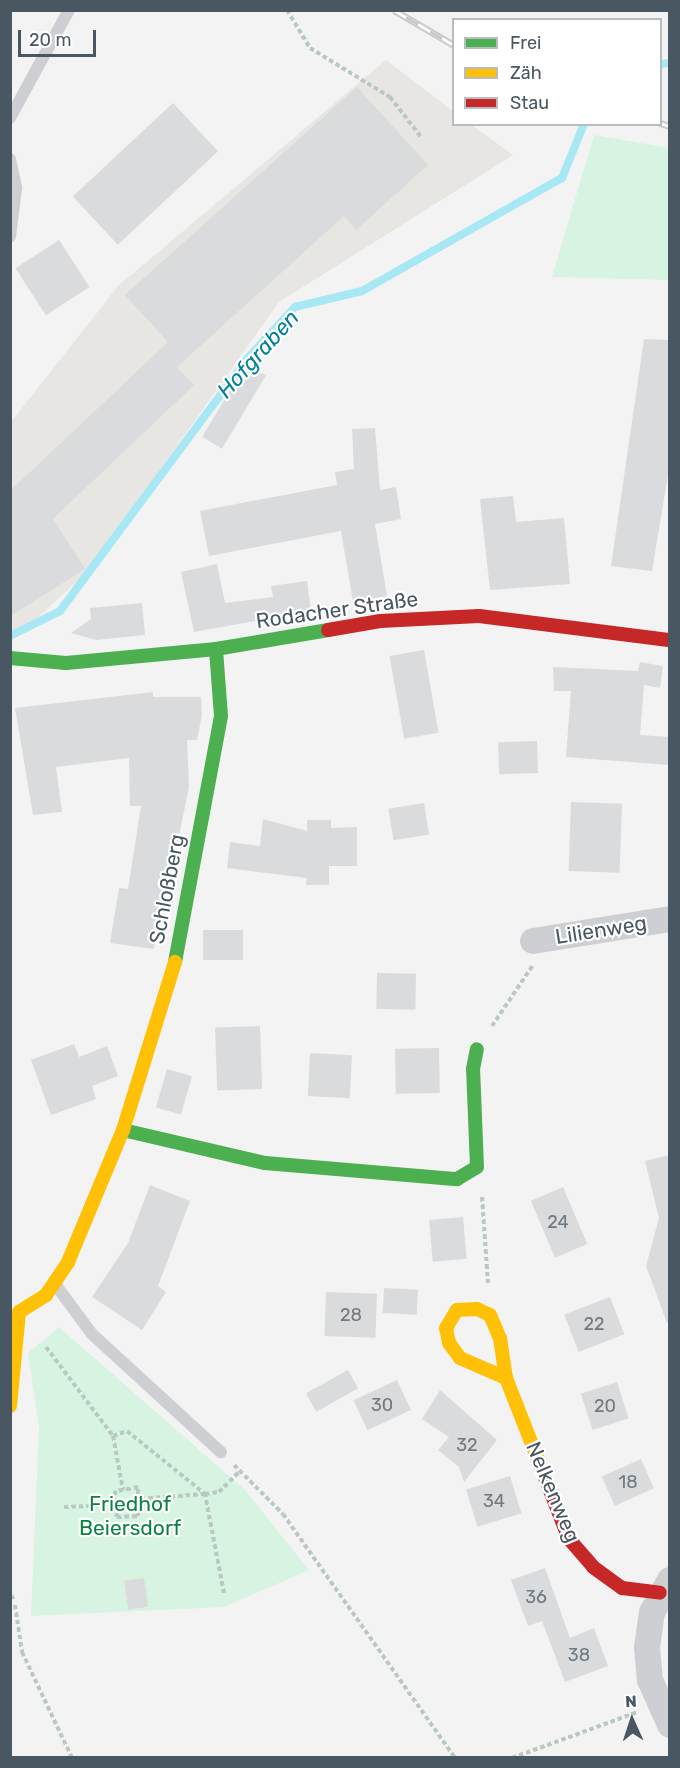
<!DOCTYPE html>
<meta charset="utf-8">
<style>
body{margin:0}
#map{position:relative;width:680px;height:1768px;overflow:hidden;background:#f4f3f3;font-family:Rubik,sans-serif}
div>[style]{position:absolute}
.commercial>*{inset:0;background:#e8e6e2}
.green>*{inset:0;background:#d6f4e1}
.stream>*{height:8px;margin:-4px;padding:0 4px;transform-origin:4px;border-radius:4px;background:#a8e8f5}
.building>*{inset:0;background:#dadbdc;transform-origin:0 0}
.path>*{height:4px;margin-top:-2px;transform-origin:0;background:repeating-linear-gradient(90deg,#b9c8c3 0 4.5px,transparent 0 7.5px)}
.lane>*{height:12px;margin:-6px;padding:0 6px;transform-origin:6px;border-radius:6px;background:#cdcfd2}
.street>*{height:26px;margin:-13px;padding:0 13px;transform-origin:13px;border-radius:13px;background:#cdcfd2}
.fast>*{height:14px;margin:-7px;padding:0 7px;transform-origin:7px;border-radius:7px;background:#4caf50}
.slow>*{height:14px;margin:-7px;padding:0 7px;transform-origin:7px;border-radius:7px;background:#ffc107}
.jam>*{height:14px;margin:-7px;padding:0 7px;transform-origin:7px;border-radius:7px;background:#c62828}
.rail>*{height:7px;margin-top:-3.5px;transform-origin:0;background:repeating-linear-gradient(90deg,#fff 0 14px,#c8cacc 0 28px);box-sizing:border-box;border-block:2px solid #c8cacc}
span{translate:-50% -50%;white-space:nowrap;text-align:center;line-height:1.15;-webkit-text-stroke:4.5px #fff;paint-order:stroke}
.number-label{font-size:18px;color:#6e7982}
.number-label span{-webkit-text-stroke-width:0}
.street-label{font-size:21px;color:#485762}
.park-label{font-size:21px;color:#0d8244}
.water-label{font-size:22px;color:#03809b;font-style:italic}
.frame{position:absolute;inset:0;border:12px solid #485762;pointer-events:none}
.legend{position:absolute;left:452px;top:18px;width:210px;height:108px;box-sizing:border-box;background:#fff;border:2px solid #b6bcc0;margin:0;padding:8px 10px;list-style:none;font-size:18px;color:#485762}
.legend li{display:flex;align-items:center;gap:12px;height:30px}
.legend b{width:30px;border:2px solid #b6bcc0}
.north{position:absolute;left:602px;top:1690px;width:60px;height:60px;-webkit-text-stroke:4px #fff;paint-order:stroke;rotate:357deg;font-size:16px;font-weight:700;line-height:24px;text-align:center;color:#485762}
.north::after{content:'';display:block;margin:auto;width:21px;height:27px;background:#485762;clip-path:polygon(50% 0,100% 100%,50% 72%,0 100%)}
.scale{position:absolute;left:18px;top:30px;width:78px;height:27px;box-sizing:border-box;border:3px solid #485762;border-top:0;padding-left:8px;font-size:18px;line-height:21px;white-space:nowrap;color:#485762;-webkit-text-stroke:4px #fff;paint-order:stroke}
</style>
<div id="map">
<div class="commercial">
<div style="clip-path:polygon(386px 60px,453px 111px,454px 124px,472px 125px,513px 155px,279px 302px,88px 571px,20px 634px,11px 631px,11px 422px,118px 286px)"></div>
</div>
<div class="green">
<div style="clip-path:polygon(594px 135px,669px 148px,669px 280px,552px 277px)"></div>
<div style="clip-path:polygon(59px 1327px,245px 1490px,309px 1570px,224px 1607px,31px 1616px,39px 1427px,28px 1353px)"></div>
</div>
<div class="stream">
<div style="left:660px;top:64px;width:10px;rotate:-6deg"></div>
<div style="left:12px;top:635px;width:54px;rotate:-26.6deg"></div>
<div style="left:60px;top:611px;width:314px;rotate:-53.4deg"></div>
<div style="left:247px;top:359px;width:71px;rotate:-47.3deg"></div>
<div style="left:295px;top:307px;width:69px;rotate:-13.4deg"></div>
<div style="left:362px;top:291px;width:230px;rotate:-29.5deg"></div>
<div style="left:562px;top:178px;width:58px;rotate:-67.8deg"></div>
</div>
<div class="building">
<div style="clip-path:polygon(357px 87px,428px 165px,356px 230px,344px 216px,177px 367px,194px 385px,53px 519px,85px 569px,10px 616px,10px 491px,168px 342px,125px 295px)"></div>
<div style="left:173px;top:103px;width:66px;height:137px;rotate:47deg"></div>
<div style="left:59px;top:240px;width:56px;height:52px;rotate:57deg"></div>
<div style="clip-path:polygon(644px 339px,669px 340px,669px 469px,652px 571px,611px 566px)"></div>
<div style="left:246px;top:364px;width:23px;height:85px;rotate:31deg"></div>
<div style="clip-path:polygon(375px 428px,380px 490px,396px 487px,401px 519px,375px 524px,387px 596px,353px 602px,341px 531px,209px 556px,200px 511px,337px 485px,335px 472px,354px 469px,352px 429px)"></div>
<div style="clip-path:polygon(513px 496px,516px 522px,564px 518px,570px 584px,490px 590px,480px 499px)"></div>
<div style="clip-path:polygon(217px 564px,225px 603px,273px 597px,271px 586px,307px 581px,311px 611px,194px 632px,181px 572px)"></div>
<div style="clip-path:polygon(142px 603px,145px 635px,96px 640px,71px 633px,91px 619px,90px 608px)"></div>
<div style="left:424px;top:650px;width:84px;height:35px;rotate:80deg"></div>
<div style="clip-path:polygon(640px 662px,663px 666px,660px 688px,644px 685px,640px 735px,669px 737px,669px 765px,566px 757px,571px 691px,554px 691px,553px 667px,638px 671px)"></div>
<div style="clip-path:polygon(153px 692px,153px 697px,201px 697px,202px 715px,197px 740px,187px 740px,189px 787px,173px 865px,167px 864px,154px 949px,110px 943px,119px 888px,128px 889px,141px 806px,130px 806px,129px 758px,56px 767px,62px 812px,33px 815px,15px 708px)"></div>
<div style="left:537px;top:741px;width:32px;height:39px;rotate:88deg"></div>
<div style="left:571px;top:802px;width:51px;height:69px;rotate:2deg"></div>
<div style="left:424px;top:803px;width:32px;height:36px;rotate:81deg"></div>
<div style="clip-path:polygon(263px 819px,307px 831px,307px 820px,331px 820px,331px 828px,357px 827px,357px 866px,329px 866px,329px 885px,306px 885px,307px 878px,227px 868px,230px 842px,260px 846px)"></div>
<div style="left:203px;top:930px;width:40px;height:30px"></div>
<div style="left:377px;top:973px;width:39px;height:36px;rotate:1deg"></div>
<div style="left:260px;top:1026px;width:63px;height:45px;rotate:88deg"></div>
<div style="clip-path:polygon(74px 1044px,79px 1057px,107px 1046px,118px 1076px,92px 1086px,96px 1099px,51px 1115px,31px 1060px)"></div>
<div style="left:439px;top:1048px;width:45px;height:44px;rotate:89deg"></div>
<div style="left:310px;top:1053px;width:42px;height:43px;rotate:3deg"></div>
<div style="left:167px;top:1069px;width:26px;height:40px;rotate:16deg"></div>
<div style="clip-path:polygon(669px 1155px,669px 1322px,667px 1323px,646px 1266px,659px 1218px,645px 1161px)"></div>
<div style="clip-path:polygon(150px 1185px,190px 1201px,158px 1286px,166px 1292px,142px 1330px,92px 1297px,128px 1243px)"></div>
<div style="left:563px;top:1187px;width:62px;height:35px;rotate:67deg"></div>
<div style="left:463px;top:1217px;width:42px;height:34px;rotate:85deg"></div>
<div style="left:384px;top:1288px;width:34px;height:25px;rotate:3deg"></div>
<div style="left:326px;top:1292px;width:51px;height:44px;rotate:2deg"></div>
<div style="left:610px;top:1297px;width:40px;height:49px;rotate:69deg"></div>
<div style="left:348px;top:1370px;width:21px;height:48px;rotate:61deg"></div>
<div style="left:397px;top:1380px;width:33px;height:48px;rotate:65deg"></div>
<div style="left:617px;top:1382px;width:38px;height:38px;rotate:72deg"></div>
<div style="clip-path:polygon(440px 1390px,497px 1440px,464px 1482px,459px 1467px,438px 1450px,449px 1437px,422px 1419px)"></div>
<div style="left:641px;top:1459px;width:32px;height:43px;rotate:66deg"></div>
<div style="left:510px;top:1476px;width:39px;height:46px;rotate:73deg"></div>
<div style="clip-path:polygon(545px 1568px,570px 1638px,594px 1628px,608px 1666px,565px 1682px,542px 1621px,528px 1626px,511px 1580px)"></div>
<div style="left:144px;top:1578px;width:29px;height:20px;rotate:82deg"></div>
</div>
<div class="path">
<div style="left:287px;top:10px;width:44px;rotate:58.8deg"></div>
<div style="left:310px;top:48px;width:94px;rotate:31.5deg"></div>
<div style="left:390px;top:97px;width:51px;rotate:52.2deg"></div>
<div style="left:492px;top:1026px;width:73px;rotate:-56.1deg"></div>
<div style="left:482px;top:1197px;width:86px;rotate:86deg"></div>
<div style="left:46px;top:1347px;width:111px;rotate:53deg"></div>
<div style="left:113px;top:1436px;width:55px;rotate:79.5deg"></div>
<div style="left:123px;top:1490px;width:8px;rotate:173deg"></div>
<div style="left:115px;top:1491px;width:26px;rotate:86deg"></div>
<div style="left:117px;top:1517px;width:21px;rotate:-3deg"></div>
<div style="left:138px;top:1516px;width:29px;rotate:-90deg"></div>
<div style="left:138px;top:1487px;width:15px;rotate:169deg"></div>
<div style="left:113px;top:1436px;width:15px;rotate:-20deg"></div>
<div style="left:127px;top:1431px;width:100px;rotate:38.9deg"></div>
<div style="left:205px;top:1494px;width:67px;rotate:175.7deg"></div>
<div style="left:234px;top:1465px;width:69px;rotate:45deg"></div>
<div style="left:283px;top:1514px;width:299px;rotate:54.8deg"></div>
<div style="left:64px;top:1507px;width:52px;rotate:-2.2deg"></div>
<div style="left:224px;top:1593px;width:101px;rotate:-100.9deg"></div>
<div style="left:205px;top:1494px;width:14px;rotate:-8deg"></div>
<div style="left:219px;top:1492px;width:30px;rotate:-45deg"></div>
<div style="left:10px;top:1598px;width:6px;rotate:-18deg"></div>
<div style="left:15px;top:1605px;width:48px;rotate:81.5deg"></div>
<div style="left:22px;top:1652px;width:117px;rotate:64.7deg"></div>
<div style="left:512px;top:1758px;width:134px;rotate:-20.1deg"></div>
</div>
<div class="lane">
<div style="left:10px;top:118px;width:123px;rotate:-61.4deg"></div>
<div style="left:10px;top:159px;width:30px;rotate:78deg"></div>
<div style="left:16px;top:188px;width:49px;rotate:97deg"></div>
<div style="left:55px;top:1284px;width:62px;rotate:53.5deg"></div>
<div style="left:92px;top:1334px;width:175px;rotate:42.5deg"></div>
</div>
<div class="street">
<div style="left:533px;top:941px;width:139px;rotate:-9.1deg"></div>
<div style="left:670px;top:1580px;width:37px;rotate:119deg"></div>
<div style="left:652px;top:1612px;width:35px;rotate:98deg"></div>
<div style="left:647px;top:1647px;width:33px;rotate:85deg"></div>
<div style="left:650px;top:1680px;width:49px;rotate:66deg"></div>
</div>
<div class="fast">
<div style="left:10px;top:658px;width:56px;rotate:5.1deg"></div>
<div style="left:66px;top:663px;width:151px;rotate:-5.3deg"></div>
<div style="left:216px;top:649px;width:114px;rotate:-9.6deg"></div>
<div style="left:175px;top:962px;width:250px;rotate:-79.4deg"></div>
<div style="left:221px;top:716px;width:67px;rotate:-94.3deg"></div>
<div style="left:123px;top:1130px;width:146px;rotate:13.1deg"></div>
<div style="left:265px;top:1163px;width:193px;rotate:4.8deg"></div>
<div style="left:457px;top:1179px;width:23px;rotate:-31deg"></div>
<div style="left:477px;top:1167px;width:98px;rotate:-92.3deg"></div>
<div style="left:473px;top:1069px;width:20px;rotate:-79deg"></div>
</div>
<div class="slow">
<div style="left:506px;top:1378px;width:50px;rotate:-156.5deg"></div>
<div style="left:460px;top:1358px;width:19px;rotate:-126deg"></div>
<div style="left:449px;top:1343px;width:15px;rotate:-101deg"></div>
<div style="left:446px;top:1328px;width:21px;rotate:-59deg"></div>
<div style="left:457px;top:1310px;width:20px;rotate:-3deg"></div>
<div style="left:477px;top:1309px;width:14px;rotate:25deg"></div>
<div style="left:490px;top:1315px;width:25px;rotate:67deg"></div>
<div style="left:500px;top:1338px;width:40px;rotate:81.5deg"></div>
<div style="left:506px;top:1378px;width:104px;rotate:68.6deg"></div>
<div style="left:10px;top:1406px;width:94px;rotate:-84.5deg"></div>
<div style="left:19px;top:1312px;width:32px;rotate:-32deg"></div>
<div style="left:46px;top:1295px;width:40px;rotate:-56deg"></div>
<div style="left:68px;top:1262px;width:143px;rotate:-67.4deg"></div>
<div style="left:123px;top:1130px;width:176px;rotate:-72.8deg"></div>
</div>
<div class="jam">
<div style="left:328px;top:630px;width:53px;rotate:-9.8deg"></div>
<div style="left:380px;top:621px;width:99px;rotate:-2.9deg"></div>
<div style="left:479px;top:616px;width:193px;rotate:7.2deg"></div>
<div style="left:544px;top:1475px;width:69px;rotate:68.7deg"></div>
<div style="left:569px;top:1539px;width:37px;rotate:49deg"></div>
<div style="left:593px;top:1567px;width:36px;rotate:36deg"></div>
<div style="left:622px;top:1588px;width:38px;rotate:7deg"></div>
</div>
<div class="rail">
<div style="left:394px;top:10px;width:69px;rotate:30.3deg"></div>
<div style="left:660px;top:123px;width:10px;rotate:17deg"></div>
</div>
<div class="number-label">
<span style="left:558px;top:1222px">24</span>
<span style="left:351px;top:1315px">28</span>
<span style="left:594px;top:1324px">22</span>
<span style="left:382px;top:1405px">30</span>
<span style="left:605px;top:1406px">20</span>
<span style="left:467px;top:1445px">32</span>
<span style="left:628px;top:1482px">18</span>
<span style="left:494px;top:1501px">34</span>
<span style="left:536px;top:1597px">36</span>
<span style="left:579px;top:1655px">38</span>
</div>
<div class="street-label">
<span style="left:337px;top:610px;rotate:-8deg">Rodacher Straße</span>
<span style="left:167px;top:889px;rotate:-79deg">Schloßberg</span>
<span style="left:601px;top:930px;rotate:-9deg">Lilienweg</span>
<span style="left:553px;top:1492px;rotate:67deg">Nelkenweg</span>
</div>
<div class="park-label">
<span style="left:130px;top:1516px">Friedhof<br>Beiersdorf</span>
</div>
<div class="water-label">
<span style="left:258px;top:354px;rotate:-48deg">Hofgraben</span>
</div>
<div class="frame"></div>
<ul class="legend">
<li><b style="height:8px;background:#4caf50"></b>Frei</li>
<li><b style="height:8px;background:#ffc107"></b>Zäh</li>
<li><b style="height:8px;background:#c62828"></b>Stau</li>
</ul>
<div class="north">N</div>
<div class="scale">20 m</div>
</div>
